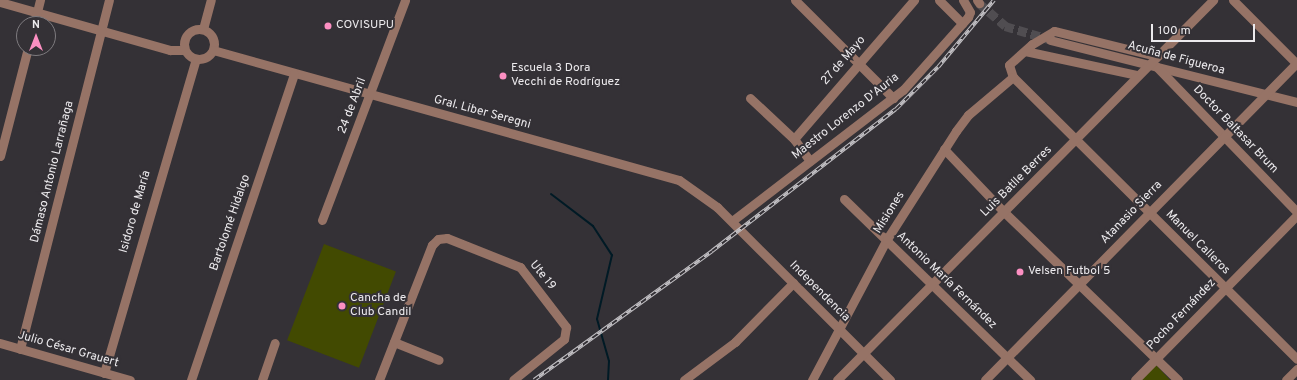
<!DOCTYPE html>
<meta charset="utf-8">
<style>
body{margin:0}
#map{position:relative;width:1297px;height:380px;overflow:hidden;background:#343136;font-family:Overpass,sans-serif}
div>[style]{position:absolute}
.green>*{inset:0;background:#424a01;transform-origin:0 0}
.stream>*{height:2px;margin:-1px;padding:0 1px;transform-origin:1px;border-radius:1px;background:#001a25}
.minor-tunnel>*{height:9px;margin-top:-4.5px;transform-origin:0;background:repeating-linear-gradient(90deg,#504d51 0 9px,transparent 0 13.5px)}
.minor>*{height:9px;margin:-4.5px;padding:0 4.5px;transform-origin:4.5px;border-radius:4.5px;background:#967366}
.minor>.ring{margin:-4.5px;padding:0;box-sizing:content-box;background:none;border:9px solid #967366;border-radius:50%}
.rail>*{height:3.5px;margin-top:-1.75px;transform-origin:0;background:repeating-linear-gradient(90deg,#343136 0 6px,#c2c0c4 0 12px);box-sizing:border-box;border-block:1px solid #c2c0c4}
.dots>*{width:11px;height:11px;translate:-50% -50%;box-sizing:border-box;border:2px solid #343136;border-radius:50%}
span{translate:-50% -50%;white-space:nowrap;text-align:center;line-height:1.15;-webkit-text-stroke:4px #343136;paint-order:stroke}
.poi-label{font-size:12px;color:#eceaed}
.left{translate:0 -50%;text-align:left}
.street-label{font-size:12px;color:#eceaed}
.north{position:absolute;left:16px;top:16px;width:40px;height:40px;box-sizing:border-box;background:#343136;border:1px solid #7e7b7f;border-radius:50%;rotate:0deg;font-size:11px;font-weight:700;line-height:16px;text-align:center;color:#eceaed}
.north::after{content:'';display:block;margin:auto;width:14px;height:18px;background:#fc8fc2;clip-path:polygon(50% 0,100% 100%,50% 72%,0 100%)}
.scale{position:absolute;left:1151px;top:24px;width:104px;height:18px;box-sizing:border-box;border:2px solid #eceaed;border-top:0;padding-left:5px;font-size:12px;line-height:14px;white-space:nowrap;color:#eceaed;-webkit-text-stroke:3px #343136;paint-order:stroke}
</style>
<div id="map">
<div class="green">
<div style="left:324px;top:244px;width:77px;height:103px;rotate:21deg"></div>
<div style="clip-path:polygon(1156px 365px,1170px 380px,1141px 380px)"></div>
</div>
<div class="stream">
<div style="left:551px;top:194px;width:53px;rotate:37.3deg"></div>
<div style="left:593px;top:226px;width:35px;rotate:57deg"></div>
<div style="left:612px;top:255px;width:66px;rotate:103.2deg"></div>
<div style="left:597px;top:319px;width:44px;rotate:74.1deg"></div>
<div style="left:609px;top:361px;width:19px;rotate:93deg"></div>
</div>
<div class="minor-tunnel">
<div style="left:979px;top:3px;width:35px;rotate:41deg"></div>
<div style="left:1005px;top:26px;width:46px;rotate:16.5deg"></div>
</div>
<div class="minor">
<div style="left:795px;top:0;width:139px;rotate:45deg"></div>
<div style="left:939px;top:0;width:33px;rotate:45deg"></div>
<div style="left:977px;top:0;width:4px;rotate:56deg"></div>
<div style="left:1233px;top:0;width:91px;rotate:45deg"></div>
<div style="left:0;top:2px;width:177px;rotate:15.8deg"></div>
<div style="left:170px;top:50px;width:14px"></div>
<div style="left:34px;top:24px;width:25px;rotate:-76deg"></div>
<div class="ring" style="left:184px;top:29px;width:21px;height:21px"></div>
<div style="left:203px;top:29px;width:30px;rotate:-75deg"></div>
<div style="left:1050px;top:40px;width:255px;rotate:14.1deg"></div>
<div style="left:213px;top:50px;width:484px;rotate:15.6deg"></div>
<div style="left:679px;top:180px;width:47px;rotate:35.4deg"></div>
<div style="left:717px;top:207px;width:245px;rotate:45deg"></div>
<div style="left:1025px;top:51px;width:115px;rotate:12.1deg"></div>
<div style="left:1156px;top:56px;width:105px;rotate:-166.2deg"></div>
<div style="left:1054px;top:31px;width:26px;rotate:149deg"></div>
<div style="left:1032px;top:44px;width:31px;rotate:138deg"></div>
<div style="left:1009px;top:65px;width:13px;rotate:72deg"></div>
<div style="left:1013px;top:77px;width:400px;rotate:44.8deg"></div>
<div style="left:1157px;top:67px;width:202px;rotate:46deg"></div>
<div style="left:750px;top:98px;width:60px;rotate:43deg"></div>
<div style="left:794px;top:139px;width:27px;rotate:54deg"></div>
<div style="left:794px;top:139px;width:184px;rotate:-49.2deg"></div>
<div style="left:944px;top:149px;width:87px;rotate:46.4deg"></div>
<div style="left:1004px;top:212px;width:242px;rotate:44deg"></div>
<div style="left:0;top:156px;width:112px;rotate:-75.5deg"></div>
<div style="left:844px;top:199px;width:260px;rotate:44.2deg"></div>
<div style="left:322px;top:220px;width:235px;rotate:-69.3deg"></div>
<div style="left:732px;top:221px;width:215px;rotate:-37.5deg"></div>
<div style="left:903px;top:90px;width:98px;rotate:-48.3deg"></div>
<div style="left:968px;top:17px;width:5px;rotate:-68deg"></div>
<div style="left:970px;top:12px;width:14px;rotate:-120deg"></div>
<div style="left:394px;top:342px;width:48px;rotate:21.8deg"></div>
<div style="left:0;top:343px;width:135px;rotate:15.9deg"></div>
<div style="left:20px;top:349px;width:360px;rotate:-75.7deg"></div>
<div style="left:104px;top:373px;width:327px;rotate:-73.7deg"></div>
<div style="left:191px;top:380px;width:323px;rotate:-71.4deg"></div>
<div style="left:262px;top:380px;width:39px;rotate:-71deg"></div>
<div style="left:379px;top:380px;width:145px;rotate:-68.6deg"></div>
<div style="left:432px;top:245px;width:8px;rotate:-45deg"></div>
<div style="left:438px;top:239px;width:9px;rotate:-6deg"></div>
<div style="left:447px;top:238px;width:79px;rotate:21.7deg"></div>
<div style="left:520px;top:267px;width:76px;rotate:52.5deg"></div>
<div style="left:566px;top:327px;width:12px;rotate:99deg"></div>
<div style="left:564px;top:339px;width:65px;rotate:141.2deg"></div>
<div style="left:684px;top:380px;width:64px;rotate:-36.7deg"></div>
<div style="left:735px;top:342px;width:83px;rotate:-45.5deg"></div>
<div style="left:812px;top:380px;width:160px;rotate:-62deg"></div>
<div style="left:887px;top:239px;width:128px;rotate:-57.4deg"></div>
<div style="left:956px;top:131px;width:20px;rotate:-53deg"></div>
<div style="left:968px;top:115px;width:59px;rotate:-40.2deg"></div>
<div style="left:837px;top:380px;width:535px;rotate:-45.3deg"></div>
<div style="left:985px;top:380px;width:445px;rotate:-45.5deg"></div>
<div style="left:1135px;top:380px;width:231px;rotate:-45.5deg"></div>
<div style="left:1286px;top:380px;width:16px;rotate:-45deg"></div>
</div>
<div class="rail">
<div style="left:534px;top:380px;width:220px;rotate:-35.9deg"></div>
<div style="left:712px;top:251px;width:232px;rotate:-37.7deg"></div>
<div style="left:896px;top:109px;width:59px;rotate:-45deg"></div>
<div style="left:938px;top:67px;width:87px;rotate:-50.1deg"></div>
</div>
<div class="dots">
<div style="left:328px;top:26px;background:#fc8fc2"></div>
<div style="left:503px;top:76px;background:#fc8fc2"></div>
<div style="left:1020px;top:272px;background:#fc8fc2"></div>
<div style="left:342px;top:306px;background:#fc8fc2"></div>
</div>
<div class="poi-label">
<span class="left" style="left:336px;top:26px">COVISUPU</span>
<span class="left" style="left:511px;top:76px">Escuela 3 Dora<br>Vecchi de Rodríguez</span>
<span class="left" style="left:1028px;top:272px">Velsen Futbol 5</span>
<span class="left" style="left:350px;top:306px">Cancha de<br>Club Candil</span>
</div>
<div class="street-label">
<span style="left:1176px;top:59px;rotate:15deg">Acuña de Figueroa</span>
<span style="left:844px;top:61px;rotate:-49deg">27 de Mayo</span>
<span style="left:353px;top:106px;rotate:-69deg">24 de Abril</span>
<span style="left:482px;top:113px;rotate:15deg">Gral. Liber Seregni</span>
<span style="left:846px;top:117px;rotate:-38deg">Maestro Lorenzo D'Auria</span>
<span style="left:1235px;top:130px;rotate:46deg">Doctor Baltasar Brum</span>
<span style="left:53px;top:172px;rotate:-76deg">Dámaso Antonio Larrañaga</span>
<span style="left:1017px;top:182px;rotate:-45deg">Luis Batlle Berres</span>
<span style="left:136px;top:212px;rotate:-74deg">Isidoro de María</span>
<span style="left:890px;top:213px;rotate:-58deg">Misiones</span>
<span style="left:1132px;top:213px;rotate:-46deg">Atanasio Sierra</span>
<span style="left:231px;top:223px;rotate:-71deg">Bartolomé Hidalgo</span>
<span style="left:1197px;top:243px;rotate:45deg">Manuel Calleros</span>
<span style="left:542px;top:276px;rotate:51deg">Ute 19</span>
<span style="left:946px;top:281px;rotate:44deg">Antonio María Fernández</span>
<span style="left:819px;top:292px;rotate:45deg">Independencia</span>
<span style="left:1182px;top:315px;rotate:-46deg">Pocho Fernández</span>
<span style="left:68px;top:350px;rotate:16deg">Julio César Grauert</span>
</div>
<div class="north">N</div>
<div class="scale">100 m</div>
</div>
